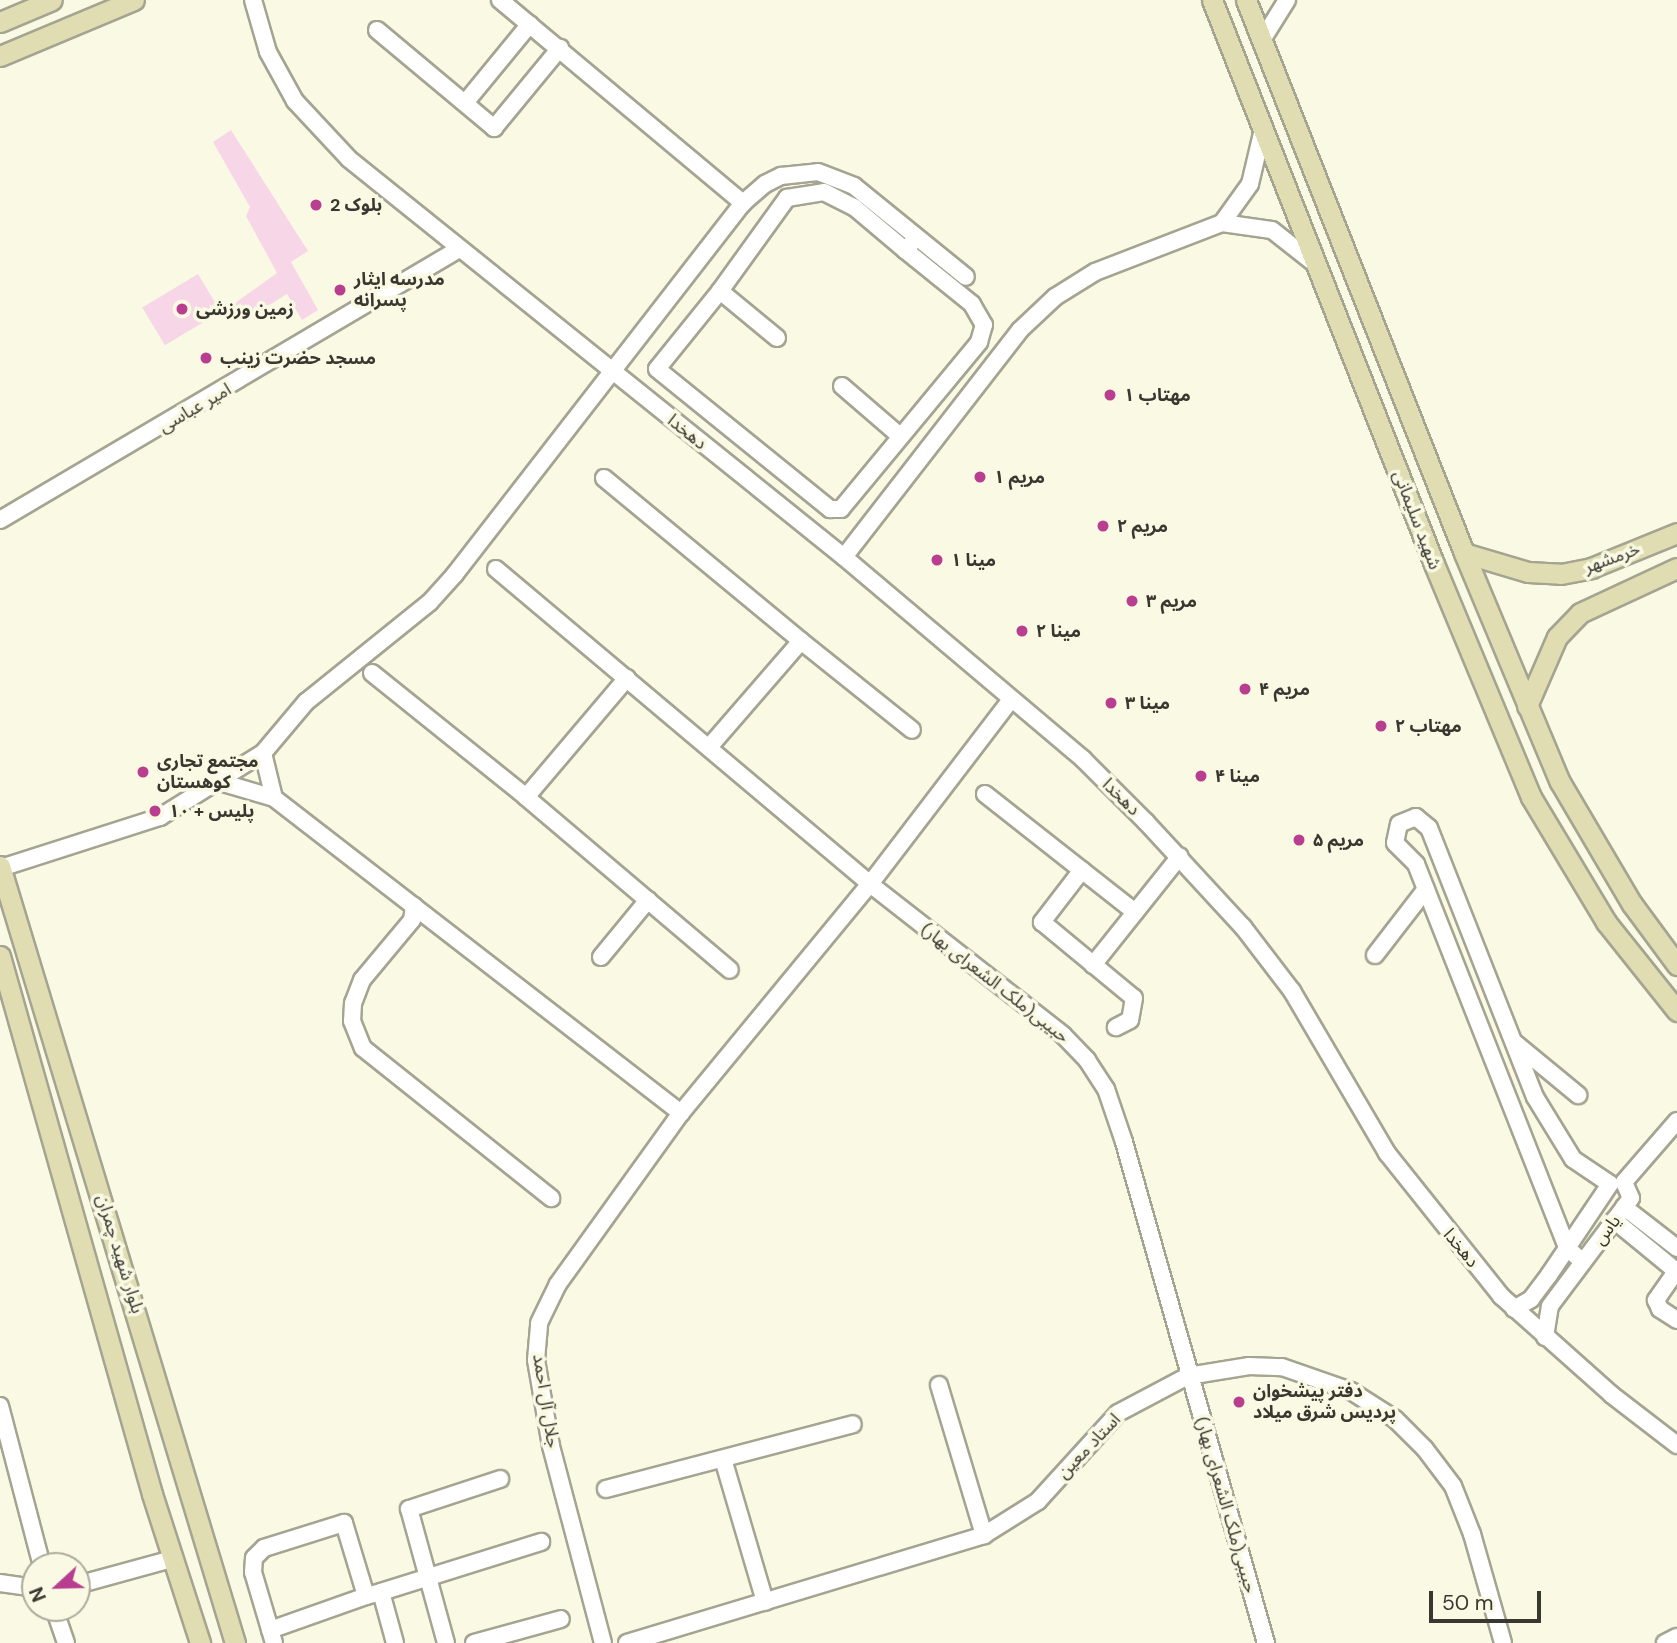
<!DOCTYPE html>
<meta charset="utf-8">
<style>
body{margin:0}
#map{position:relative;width:1677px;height:1643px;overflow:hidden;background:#f9f9e4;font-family:"DM Sans","Noto Sans Arabic",sans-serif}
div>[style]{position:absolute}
.green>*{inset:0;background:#f7d6e8;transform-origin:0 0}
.roads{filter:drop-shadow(2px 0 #a4a491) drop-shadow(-2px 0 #a4a491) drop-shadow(0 2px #a4a491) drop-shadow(0 -2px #a4a491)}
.minor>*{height:16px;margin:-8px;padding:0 8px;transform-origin:8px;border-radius:8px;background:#fff}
.major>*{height:19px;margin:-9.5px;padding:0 9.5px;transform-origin:9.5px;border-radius:9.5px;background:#e0ddb2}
.dots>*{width:19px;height:19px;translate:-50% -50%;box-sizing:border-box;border:4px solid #f9f9e4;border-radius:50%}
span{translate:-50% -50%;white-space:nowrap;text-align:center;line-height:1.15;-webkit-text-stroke:7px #f9f9e4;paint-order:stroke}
.poi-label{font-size:18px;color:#383830;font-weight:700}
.left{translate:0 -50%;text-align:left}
.street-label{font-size:18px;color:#383830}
.north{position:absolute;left:21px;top:1552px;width:70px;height:70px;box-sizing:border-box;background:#f9f9e4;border:2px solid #acac9c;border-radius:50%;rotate:248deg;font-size:19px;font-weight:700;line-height:28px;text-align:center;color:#383830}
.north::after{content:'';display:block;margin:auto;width:24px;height:32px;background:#b93e90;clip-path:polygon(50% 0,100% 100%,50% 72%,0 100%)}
.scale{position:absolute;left:1429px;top:1591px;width:112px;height:32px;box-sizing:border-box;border:4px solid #383830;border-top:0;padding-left:9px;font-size:21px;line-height:24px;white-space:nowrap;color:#383830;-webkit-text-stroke:5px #f9f9e4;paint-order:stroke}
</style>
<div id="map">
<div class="green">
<div style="clip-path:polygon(231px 130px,308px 251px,291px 262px,318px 310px,302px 320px,287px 294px,245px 320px,235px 303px,277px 273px,246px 216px,250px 207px,213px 142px)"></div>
<div style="left:198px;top:274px;width:44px;height:65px;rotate:59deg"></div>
</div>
<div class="roads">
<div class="minor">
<div style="left:253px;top:0;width:54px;rotate:73.9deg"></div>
<div style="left:268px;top:52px;width:56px;rotate:61.1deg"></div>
<div style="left:295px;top:101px;width:79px;rotate:47deg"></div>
<div style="left:349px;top:159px;width:635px;rotate:38.8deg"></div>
<div style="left:844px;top:557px;width:313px;rotate:40.2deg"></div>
<div style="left:1083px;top:759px;width:89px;rotate:45deg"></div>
<div style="left:1146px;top:822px;width:143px;rotate:47.3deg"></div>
<div style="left:1243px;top:927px;width:81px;rotate:52.6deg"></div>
<div style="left:1292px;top:991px;width:188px;rotate:59.6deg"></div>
<div style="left:1387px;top:1153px;width:183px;rotate:51.4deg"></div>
<div style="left:1501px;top:1296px;width:149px;rotate:41.7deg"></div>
<div style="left:1612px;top:1395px;width:82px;rotate:37.6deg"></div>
<div style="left:500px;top:0;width:317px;rotate:39.9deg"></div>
<div style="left:377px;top:30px;width:153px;rotate:39.9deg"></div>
<div style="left:494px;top:128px;width:104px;rotate:-50.5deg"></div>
<div style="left:1262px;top:40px;width:47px;rotate:-58deg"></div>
<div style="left:465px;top:103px;width:102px;rotate:-50.6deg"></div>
<div style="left:1222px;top:223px;width:48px;rotate:-54.3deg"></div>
<div style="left:1250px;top:184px;width:57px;rotate:-76.7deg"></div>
<div style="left:720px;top:291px;width:115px;rotate:-54.2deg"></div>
<div style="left:787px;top:198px;width:37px;rotate:-9deg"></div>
<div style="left:824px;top:192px;width:34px;rotate:27deg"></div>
<div style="left:854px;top:207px;width:67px;rotate:40.1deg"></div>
<div style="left:905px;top:250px;width:8px;rotate:-45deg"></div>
<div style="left:777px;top:338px;width:74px;rotate:-140.5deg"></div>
<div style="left:720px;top:291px;width:100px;rotate:128.9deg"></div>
<div style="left:657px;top:369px;width:223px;rotate:39deg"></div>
<div style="left:830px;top:509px;width:11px"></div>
<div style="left:841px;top:509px;width:217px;rotate:-50.4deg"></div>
<div style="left:979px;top:342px;width:18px;rotate:-74deg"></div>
<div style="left:984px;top:325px;width:24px;rotate:-120deg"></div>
<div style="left:972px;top:304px;width:86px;rotate:-141.1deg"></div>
<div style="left:842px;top:386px;width:77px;rotate:40.8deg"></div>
<div style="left:604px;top:478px;width:256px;rotate:39.6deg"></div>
<div style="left:0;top:520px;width:533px;rotate:-30.56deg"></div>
<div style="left:844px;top:557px;width:287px;rotate:-52.2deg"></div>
<div style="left:1020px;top:330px;width:48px;rotate:-43.3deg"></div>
<div style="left:1055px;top:297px;width:47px;rotate:-32deg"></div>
<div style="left:1095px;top:272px;width:136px;rotate:-21.1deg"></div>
<div style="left:1222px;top:223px;width:50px;rotate:8deg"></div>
<div style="left:1272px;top:230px;width:55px;rotate:38.3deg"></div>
<div style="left:496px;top:569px;width:489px;rotate:40.1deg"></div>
<div style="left:870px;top:884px;width:245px;rotate:38deg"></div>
<div style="left:1063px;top:1035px;width:35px;rotate:46deg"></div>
<div style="left:1087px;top:1060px;width:35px;rotate:57deg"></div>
<div style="left:1106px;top:1089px;width:56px;rotate:71.2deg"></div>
<div style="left:1124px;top:1142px;width:521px;rotate:74.18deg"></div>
<div style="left:372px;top:673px;width:198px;rotate:38.8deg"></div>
<div style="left:627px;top:678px;width:156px;rotate:130.3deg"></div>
<div style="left:526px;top:797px;width:267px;rotate:40.3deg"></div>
<div style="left:710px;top:746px;width:139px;rotate:-49.1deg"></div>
<div style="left:801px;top:641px;width:142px;rotate:38.7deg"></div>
<div style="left:263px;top:753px;width:46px;rotate:76.3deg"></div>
<div style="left:220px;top:782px;width:56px;rotate:16.5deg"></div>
<div style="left:274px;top:798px;width:515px;rotate:37.74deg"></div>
<div style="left:985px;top:794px;width:191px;rotate:38.2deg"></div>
<div style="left:1px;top:868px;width:167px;rotate:-17.8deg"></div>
<div style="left:160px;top:817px;width:121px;rotate:-31.9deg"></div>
<div style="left:263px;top:753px;width:67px;rotate:-49.9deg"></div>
<div style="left:306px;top:702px;width:159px;rotate:-38.9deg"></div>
<div style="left:430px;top:602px;width:38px;rotate:-48deg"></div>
<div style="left:455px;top:574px;width:470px;rotate:-52.2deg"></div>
<div style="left:743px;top:203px;width:29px;rotate:-41deg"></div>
<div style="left:765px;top:184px;width:18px;rotate:-27deg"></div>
<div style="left:781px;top:176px;width:37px;rotate:-6deg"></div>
<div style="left:818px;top:172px;width:39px;rotate:21deg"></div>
<div style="left:854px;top:186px;width:144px;rotate:39.1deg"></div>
<div style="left:1082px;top:870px;width:66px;rotate:127.6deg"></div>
<div style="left:1042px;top:922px;width:119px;rotate:39.6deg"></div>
<div style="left:1134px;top:998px;width:22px;rotate:100deg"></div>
<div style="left:1130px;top:1020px;width:16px;rotate:153deg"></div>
<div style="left:414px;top:906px;width:14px;rotate:98deg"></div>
<div style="left:412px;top:920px;width:78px;rotate:129.8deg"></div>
<div style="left:362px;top:980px;width:25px;rotate:111deg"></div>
<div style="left:353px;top:1003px;width:18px;rotate:93deg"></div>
<div style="left:352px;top:1021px;width:29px;rotate:68deg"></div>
<div style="left:363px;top:1048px;width:241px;rotate:38.6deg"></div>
<div style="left:1375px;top:955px;width:83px;rotate:-52.3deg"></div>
<div style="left:601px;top:957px;width:74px;rotate:-50.5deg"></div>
<div style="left:1093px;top:965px;width:139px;rotate:-51.4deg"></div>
<div style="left:1515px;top:1043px;width:82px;rotate:39.5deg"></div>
<div style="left:1624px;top:1207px;width:67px;rotate:37.7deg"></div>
<div style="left:1614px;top:1220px;width:80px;rotate:39.4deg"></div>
<div style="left:1677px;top:1270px;width:37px;rotate:125deg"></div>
<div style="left:1656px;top:1300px;width:10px;rotate:66deg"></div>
<div style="left:1660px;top:1309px;width:20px;rotate:33deg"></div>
<div style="left:1514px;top:1309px;width:20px;rotate:-30deg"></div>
<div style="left:1531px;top:1299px;width:30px;rotate:-53deg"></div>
<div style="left:1549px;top:1275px;width:32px;rotate:-56deg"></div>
<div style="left:1567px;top:1248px;width:77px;rotate:-56.1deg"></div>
<div style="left:1610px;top:1184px;width:45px;rotate:-146deg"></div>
<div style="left:1573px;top:1159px;width:73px;rotate:-121.5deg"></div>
<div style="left:1535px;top:1097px;width:289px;rotate:-111.5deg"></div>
<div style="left:1429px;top:828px;width:17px;rotate:-140deg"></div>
<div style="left:1416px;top:817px;width:18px;rotate:158deg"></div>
<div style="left:1399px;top:824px;width:19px;rotate:102deg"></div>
<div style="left:1395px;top:843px;width:30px;rotate:45deg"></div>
<div style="left:1416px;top:864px;width:413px;rotate:68.5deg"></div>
<div style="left:1567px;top:1248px;width:21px;rotate:41deg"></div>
<div style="left:1545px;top:1337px;width:31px;rotate:-81deg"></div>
<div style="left:1550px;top:1306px;width:135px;rotate:-53.1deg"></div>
<div style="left:1631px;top:1198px;width:17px;rotate:-114deg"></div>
<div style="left:1624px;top:1182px;width:81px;rotate:-49deg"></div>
<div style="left:939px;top:1385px;width:157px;rotate:73.3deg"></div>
<div style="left:0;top:1406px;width:165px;rotate:75.3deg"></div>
<div style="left:723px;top:1459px;width:149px;rotate:73.6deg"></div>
<div style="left:606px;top:1489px;width:255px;rotate:-14.7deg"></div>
<div style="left:0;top:1583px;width:35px;rotate:8deg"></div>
<div style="left:77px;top:1585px;width:98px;rotate:-15.3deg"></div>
<div style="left:381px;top:1592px;width:168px;rotate:-17.4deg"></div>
<div style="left:54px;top:1608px;width:37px;rotate:71deg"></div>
<div style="left:270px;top:1630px;width:102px;rotate:-19.5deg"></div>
<div style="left:274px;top:1643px;width:74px;rotate:-106.5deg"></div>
<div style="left:253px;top:1572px;width:14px;rotate:-86deg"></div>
<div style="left:254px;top:1558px;width:14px;rotate:-45deg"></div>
<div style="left:264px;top:1548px;width:84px;rotate:-17.4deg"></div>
<div style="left:344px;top:1523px;width:76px;rotate:73.2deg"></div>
<div style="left:366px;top:1596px;width:16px;rotate:-15deg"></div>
<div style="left:381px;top:1592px;width:53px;rotate:74.6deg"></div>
<div style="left:446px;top:1643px;width:139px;rotate:-105.4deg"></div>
<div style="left:409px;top:1509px;width:96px;rotate:-18.2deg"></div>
<div style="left:474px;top:1643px;width:90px;rotate:-15.4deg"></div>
<div style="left:603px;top:1643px;width:204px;rotate:-104.8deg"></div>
<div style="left:551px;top:1446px;width:87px;rotate:-99.9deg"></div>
<div style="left:536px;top:1360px;width:37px;rotate:-85deg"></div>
<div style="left:539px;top:1323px;width:43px;rotate:-64deg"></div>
<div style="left:558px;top:1284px;width:211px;rotate:-54.3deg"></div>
<div style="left:681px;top:1113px;width:297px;rotate:-50.5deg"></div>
<div style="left:870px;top:884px;width:230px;rotate:-52.6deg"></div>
<div style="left:627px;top:1643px;width:373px;rotate:-16.8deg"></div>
<div style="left:984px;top:1535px;width:64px;rotate:-32.2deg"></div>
<div style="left:1038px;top:1501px;width:119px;rotate:-47.7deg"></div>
<div style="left:1118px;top:1413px;width:79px;rotate:-27.9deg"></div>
<div style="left:1188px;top:1376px;width:62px;rotate:-9.3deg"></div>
<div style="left:1249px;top:1366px;width:33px;rotate:2deg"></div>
<div style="left:1282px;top:1367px;width:73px;rotate:19.2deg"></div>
<div style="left:1351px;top:1391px;width:52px;rotate:32.5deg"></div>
<div style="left:1395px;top:1419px;width:42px;rotate:45deg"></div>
<div style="left:1425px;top:1449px;width:46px;rotate:52.9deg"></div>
<div style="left:1453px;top:1486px;width:52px;rotate:68.4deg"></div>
<div style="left:1472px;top:1534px;width:113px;rotate:74.1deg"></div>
<div style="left:1665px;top:1643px;width:13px;rotate:-27deg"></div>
</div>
<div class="major">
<div style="left:1212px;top:0;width:606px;rotate:68.51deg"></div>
<div style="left:1434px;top:564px;width:252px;rotate:67.4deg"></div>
<div style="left:1531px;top:797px;width:146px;rotate:59deg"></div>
<div style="left:1606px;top:922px;width:114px;rotate:51.4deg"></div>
<div style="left:1246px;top:0;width:594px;rotate:68.48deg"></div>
<div style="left:1464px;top:553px;width:248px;rotate:67.3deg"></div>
<div style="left:1560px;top:782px;width:142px;rotate:59.5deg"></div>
<div style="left:1632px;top:904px;width:76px;rotate:53.6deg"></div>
<div style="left:0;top:22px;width:56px;rotate:-22.9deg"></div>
<div style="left:0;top:56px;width:145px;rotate:-22.7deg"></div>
<div style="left:1464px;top:553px;width:67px;rotate:16.5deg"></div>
<div style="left:1528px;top:572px;width:33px;rotate:3deg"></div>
<div style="left:1561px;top:574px;width:31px;rotate:-11deg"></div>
<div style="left:1591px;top:568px;width:93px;rotate:-22.1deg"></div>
<div style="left:1527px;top:706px;width:75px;rotate:-66.5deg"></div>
<div style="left:1557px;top:637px;width:33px;rotate:-46deg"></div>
<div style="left:1580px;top:613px;width:107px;rotate:-24.9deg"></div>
<div style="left:0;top:866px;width:812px;rotate:73.17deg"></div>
<div style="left:0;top:956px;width:559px;rotate:74.22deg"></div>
<div style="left:152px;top:1494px;width:157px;rotate:72.1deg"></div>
</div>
</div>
<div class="dots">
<div style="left:316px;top:205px;background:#b93e90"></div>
<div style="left:340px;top:290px;background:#b93e90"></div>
<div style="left:182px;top:309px;background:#b93e90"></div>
<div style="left:206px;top:358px;background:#b93e90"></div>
<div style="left:1110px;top:395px;background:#b93e90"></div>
<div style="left:980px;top:477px;background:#b93e90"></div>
<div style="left:1103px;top:526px;background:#b93e90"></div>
<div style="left:937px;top:560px;background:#b93e90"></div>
<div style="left:1132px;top:601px;background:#b93e90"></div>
<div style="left:1022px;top:631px;background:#b93e90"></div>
<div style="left:1245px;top:689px;background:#b93e90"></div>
<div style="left:1111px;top:703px;background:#b93e90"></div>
<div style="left:1381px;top:726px;background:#b93e90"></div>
<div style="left:143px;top:772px;background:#b93e90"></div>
<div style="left:1201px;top:776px;background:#b93e90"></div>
<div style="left:155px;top:811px;background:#b93e90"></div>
<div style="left:1299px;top:840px;background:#b93e90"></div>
<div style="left:1239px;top:1402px;background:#b93e90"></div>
</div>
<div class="poi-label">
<span class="left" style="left:330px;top:205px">بلوک 2</span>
<span class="left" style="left:354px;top:290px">مدرسه ایثار<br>پسرانه</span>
<span class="left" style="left:196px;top:309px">زمین ورزشی</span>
<span class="left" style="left:220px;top:358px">مسجد حضرت زینب</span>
<span class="left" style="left:1124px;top:395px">مهتاب ۱</span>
<span class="left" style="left:994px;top:477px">مریم ۱</span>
<span class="left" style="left:1117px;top:526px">مریم ۲</span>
<span class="left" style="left:951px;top:560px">مینا ۱</span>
<span class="left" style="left:1146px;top:601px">مریم ۳</span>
<span class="left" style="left:1036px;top:631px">مینا ۲</span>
<span class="left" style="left:1259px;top:689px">مریم ۴</span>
<span class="left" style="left:1125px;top:703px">مینا ۳</span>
<span class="left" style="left:1395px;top:726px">مهتاب ۲</span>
<span class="left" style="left:157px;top:772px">مجتمع تجاری<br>کوهستان</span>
<span class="left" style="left:1215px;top:776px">مینا ۴</span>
<span class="left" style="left:169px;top:811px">پلیس + ۱۰</span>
<span class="left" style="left:1313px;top:840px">مریم ۵</span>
<span class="left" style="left:1253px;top:1402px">دفتر پیشخوان<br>پردیس شرق میلاد</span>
</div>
<div class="street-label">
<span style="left:195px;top:408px;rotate:-30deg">امیر عباسی</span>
<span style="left:687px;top:432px;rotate:39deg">دهخدا</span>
<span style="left:1417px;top:520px;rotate:69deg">شهید سلیمانی</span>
<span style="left:1612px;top:558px;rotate:-20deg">خرمشهر</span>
<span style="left:1121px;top:797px;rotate:44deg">دهخدا</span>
<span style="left:995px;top:983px;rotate:38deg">حبیبی(ملک الشعرای بهار)</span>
<span style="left:1607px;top:1230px;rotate:-53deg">یاس</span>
<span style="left:1461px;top:1248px;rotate:50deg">دهخدا</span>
<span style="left:120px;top:1254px;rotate:73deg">بلوار شهید چمران</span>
<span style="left:546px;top:1401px;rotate:81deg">جلال آل احمد</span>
<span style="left:1089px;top:1446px;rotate:-46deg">استاد معین</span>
<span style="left:1226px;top:1505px;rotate:74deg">حبیبی(ملک الشعرای بهار)</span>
</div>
<div class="north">N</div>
<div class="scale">50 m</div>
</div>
